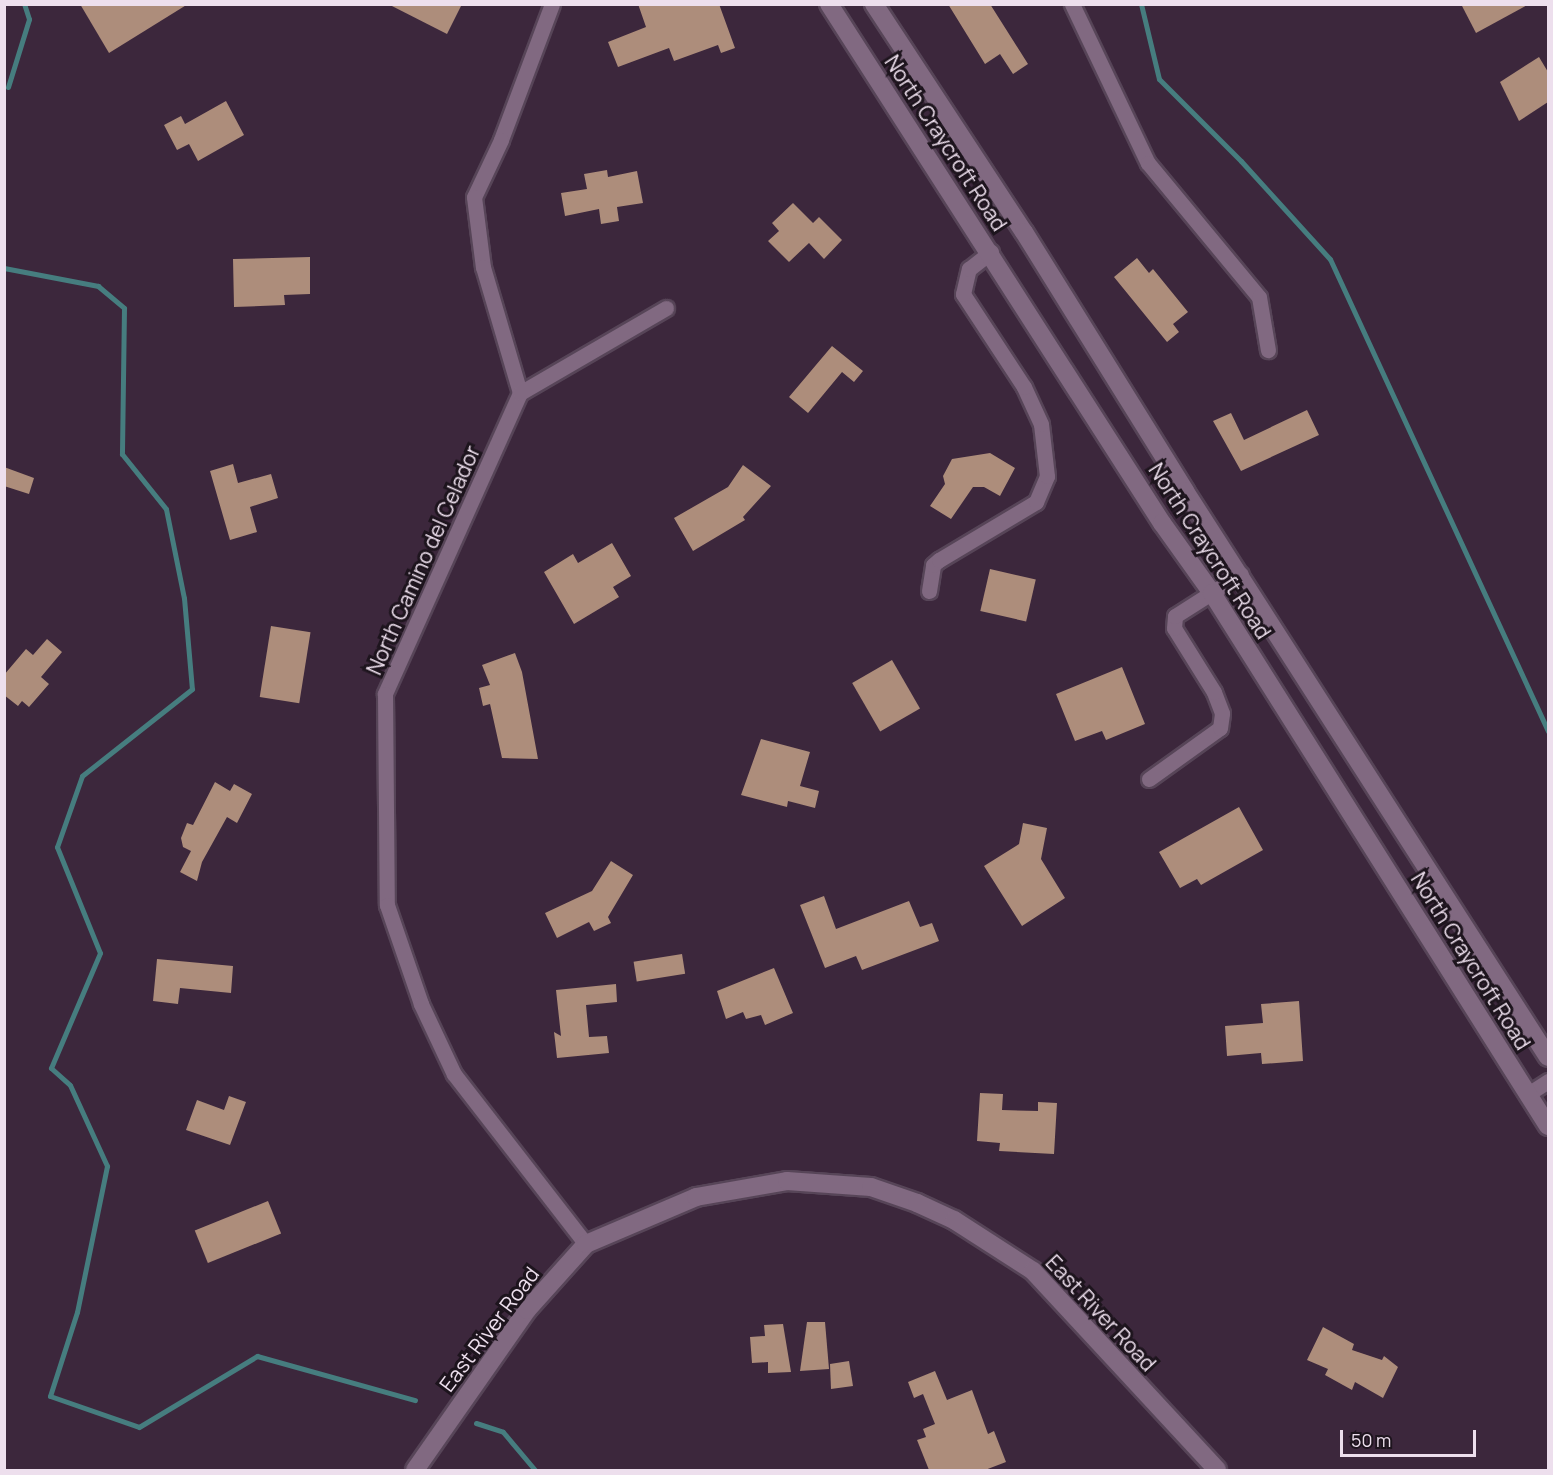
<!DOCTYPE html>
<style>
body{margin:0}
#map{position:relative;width:1553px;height:1475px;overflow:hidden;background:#3c273c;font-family:Manrope,sans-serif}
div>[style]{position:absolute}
.stream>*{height:5px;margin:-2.5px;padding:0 2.5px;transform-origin:2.5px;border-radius:2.5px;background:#467d7f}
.building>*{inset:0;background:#ad8d7b;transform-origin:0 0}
.roads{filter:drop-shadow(2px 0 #574558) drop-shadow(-2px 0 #574558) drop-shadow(0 2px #574558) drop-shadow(0 -2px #574558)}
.street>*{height:15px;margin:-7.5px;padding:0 7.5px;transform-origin:7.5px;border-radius:7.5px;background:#816981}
.secondary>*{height:18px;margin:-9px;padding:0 9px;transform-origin:9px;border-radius:9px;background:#816981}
span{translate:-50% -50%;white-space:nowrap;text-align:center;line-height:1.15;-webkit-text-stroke:6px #1d141d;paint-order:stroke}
.street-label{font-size:21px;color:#eddfed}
.frame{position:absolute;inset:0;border:6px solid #eddfed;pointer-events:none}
.scale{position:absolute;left:1340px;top:1430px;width:136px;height:27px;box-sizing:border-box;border:3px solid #eddfed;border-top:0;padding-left:8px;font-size:18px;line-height:21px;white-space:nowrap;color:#eddfed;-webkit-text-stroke:4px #1d141d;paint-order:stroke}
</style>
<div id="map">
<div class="stream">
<div style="left:1141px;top:4px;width:77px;rotate:76.5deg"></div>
<div style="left:1159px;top:79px;width:116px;rotate:45deg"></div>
<div style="left:1241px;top:161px;width:132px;rotate:47.8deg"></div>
<div style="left:1330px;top:259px;width:520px;rotate:65.21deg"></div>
<div style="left:8px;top:87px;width:71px;rotate:-72.8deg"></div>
<div style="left:29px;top:19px;width:16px;rotate:-108deg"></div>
<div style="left:4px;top:268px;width:96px;rotate:10.8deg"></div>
<div style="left:98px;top:286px;width:34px;rotate:40deg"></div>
<div style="left:124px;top:308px;width:146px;rotate:90.8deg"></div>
<div style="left:122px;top:454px;width:70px;rotate:51.3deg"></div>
<div style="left:166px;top:509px;width:91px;rotate:78.6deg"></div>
<div style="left:184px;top:598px;width:91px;rotate:85deg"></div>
<div style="left:192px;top:689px;width:140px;rotate:141.7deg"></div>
<div style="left:82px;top:776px;width:75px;rotate:109.4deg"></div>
<div style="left:57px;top:847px;width:114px;rotate:67.9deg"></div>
<div style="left:100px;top:953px;width:125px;rotate:113.1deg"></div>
<div style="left:51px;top:1068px;width:25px;rotate:42deg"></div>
<div style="left:70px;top:1085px;width:89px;rotate:65.4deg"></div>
<div style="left:107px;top:1166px;width:149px;rotate:101.6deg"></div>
<div style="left:77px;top:1312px;width:88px;rotate:107.8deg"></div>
<div style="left:50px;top:1396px;width:94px;rotate:19.2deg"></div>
<div style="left:139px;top:1427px;width:138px;rotate:-31deg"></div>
<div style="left:257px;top:1356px;width:164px;rotate:15.6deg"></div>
<div style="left:476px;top:1423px;width:28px;rotate:18deg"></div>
<div style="left:503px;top:1432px;width:50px;rotate:49.9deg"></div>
</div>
<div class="building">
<div style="clip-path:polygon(80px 4px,188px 4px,109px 53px)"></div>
<div style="clip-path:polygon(388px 4px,462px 4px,447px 34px)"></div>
<div style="clip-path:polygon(638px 4px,719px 4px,735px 48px,721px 53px,718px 45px,674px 61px,669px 48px,618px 67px,608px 42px,646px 27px)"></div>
<div style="clip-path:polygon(948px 4px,990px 4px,1028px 64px,1013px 74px,1000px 54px,985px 64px)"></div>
<div style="clip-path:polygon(1461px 4px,1529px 4px,1476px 33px)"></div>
<div style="clip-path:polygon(1539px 57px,1548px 72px,1548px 102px,1519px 121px,1500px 82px)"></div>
<div style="clip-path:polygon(226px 101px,244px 135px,198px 161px,189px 144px,177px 150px,164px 125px,181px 116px,185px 124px)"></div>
<div style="clip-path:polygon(607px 170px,608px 177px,637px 171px,643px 203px,617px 207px,619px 221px,601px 224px,599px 209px,565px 216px,561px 193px,587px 189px,584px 174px)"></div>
<div style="clip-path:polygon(793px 203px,813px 223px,819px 217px,842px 240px,824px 259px,809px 243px,789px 262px,768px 241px,779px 231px,772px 223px)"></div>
<div style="clip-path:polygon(310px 257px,310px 294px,284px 295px,285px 305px,234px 307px,233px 259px)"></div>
<div style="clip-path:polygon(1137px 258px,1149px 273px,1153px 269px,1188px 312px,1173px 324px,1179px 332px,1167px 342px,1114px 277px)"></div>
<div style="clip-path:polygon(832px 346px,863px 371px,854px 382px,842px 372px,808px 413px,789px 397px)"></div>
<div style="clip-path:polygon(1307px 410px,1319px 435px,1241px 471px,1213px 421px,1231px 413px,1244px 440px)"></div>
<div style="clip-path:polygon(990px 453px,1015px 468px,1000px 496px,984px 487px,973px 487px,951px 519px,930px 506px,945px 484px,943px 476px,952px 459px)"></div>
<div style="clip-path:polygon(233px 464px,238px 483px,271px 474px,278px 498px,250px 507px,257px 532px,230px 540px,210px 471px)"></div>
<div style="clip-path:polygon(743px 465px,771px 486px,743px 517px,745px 520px,693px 551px,674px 518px,728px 487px)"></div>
<div style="clip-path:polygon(4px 467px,34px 478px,29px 494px,4px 486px)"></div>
<div style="clip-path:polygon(612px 543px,631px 576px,613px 587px,619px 597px,574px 624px,544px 572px,573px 554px,578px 563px)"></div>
<div style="left:990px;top:569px;width:47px;height:43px;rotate:13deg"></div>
<div style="left:271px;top:626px;width:40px;height:72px;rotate:9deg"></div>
<div style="clip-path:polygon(47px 639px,62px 652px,41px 677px,49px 684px,29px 707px,22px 701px,18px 706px,4px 695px,4px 675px,26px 649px,33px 655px)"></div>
<div style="clip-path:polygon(515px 653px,522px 672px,538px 759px,502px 758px,490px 704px,483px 706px,479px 688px,490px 685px,482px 665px)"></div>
<div style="left:892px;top:660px;width:56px;height:46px;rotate:60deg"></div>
<div style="clip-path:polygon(1122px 667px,1145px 724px,1106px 740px,1102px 731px,1075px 741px,1056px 694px)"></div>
<div style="clip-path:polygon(761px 739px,810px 752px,800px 786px,819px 791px,815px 808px,788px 801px,787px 807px,741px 795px)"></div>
<div style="clip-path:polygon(215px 782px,230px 791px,234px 784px,252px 794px,237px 823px,227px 817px,202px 862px,197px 881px,180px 872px,191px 851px,183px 847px,181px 838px,187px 823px,193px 825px)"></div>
<div style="clip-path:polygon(1239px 807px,1263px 850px,1201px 885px,1197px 879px,1180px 888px,1159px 852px)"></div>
<div style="clip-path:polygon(1023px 823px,1047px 828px,1041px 859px,1065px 898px,1022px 926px,984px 866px,1019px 844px)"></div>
<div style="clip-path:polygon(611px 861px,633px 875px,608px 917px,611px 923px,594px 931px,589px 922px,557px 938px,545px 913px,592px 891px)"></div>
<div style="clip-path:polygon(824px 896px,836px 929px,909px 901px,920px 927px,932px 923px,939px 941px,862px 970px,856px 956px,825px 968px,800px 905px)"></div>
<div style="left:682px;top:954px;width:20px;height:49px;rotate:81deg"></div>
<div style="clip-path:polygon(157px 959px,233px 966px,231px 993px,180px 988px,178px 1004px,153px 1001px)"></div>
<div style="clip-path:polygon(774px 968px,793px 1013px,765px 1025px,761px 1015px,746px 1019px,743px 1012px,726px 1019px,717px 991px)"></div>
<div style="clip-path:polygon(616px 984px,617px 1002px,586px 1005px,589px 1037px,607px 1036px,609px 1053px,557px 1058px,554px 1032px,561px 1036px,556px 990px)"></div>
<div style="clip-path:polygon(1299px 1001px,1303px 1061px,1262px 1064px,1261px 1053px,1227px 1056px,1225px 1026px,1263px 1023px,1261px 1004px)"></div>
<div style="clip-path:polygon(980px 1093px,1003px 1094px,1002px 1110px,1038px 1111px,1038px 1102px,1057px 1103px,1054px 1154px,999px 1151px,1000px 1143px,977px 1141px)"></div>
<div style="clip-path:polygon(229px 1096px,246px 1102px,230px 1145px,186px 1130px,197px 1100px,224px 1110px)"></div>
<div style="left:268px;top:1201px;width:35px;height:79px;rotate:68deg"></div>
<div style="clip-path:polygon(807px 1322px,825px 1322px,829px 1369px,800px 1371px)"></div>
<div style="clip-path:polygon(783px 1324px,791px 1372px,768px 1373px,768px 1362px,752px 1363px,750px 1337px,765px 1336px,764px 1325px)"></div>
<div style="clip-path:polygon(1323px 1327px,1354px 1344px,1352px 1350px,1382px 1360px,1384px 1356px,1398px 1367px,1383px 1398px,1355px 1382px,1352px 1390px,1325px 1375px,1328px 1369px,1307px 1360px)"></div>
<div style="clip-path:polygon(849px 1361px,853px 1386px,831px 1389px,830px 1364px)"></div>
<div style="clip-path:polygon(935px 1371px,947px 1400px,972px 1390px,988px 1434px,994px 1431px,1006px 1462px,985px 1470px,929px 1470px,917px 1440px,926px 1437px,923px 1429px,935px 1424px,923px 1394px,914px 1398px,908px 1382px)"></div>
</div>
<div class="roads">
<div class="street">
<div style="left:552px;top:4px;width:145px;rotate:110.6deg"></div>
<div style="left:501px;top:140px;width:63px;rotate:115.3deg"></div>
<div style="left:474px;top:197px;width:71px;rotate:82.7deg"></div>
<div style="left:483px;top:267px;width:131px;rotate:73.6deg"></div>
<div style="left:520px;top:393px;width:330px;rotate:114.2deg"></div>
<div style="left:385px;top:694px;width:211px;rotate:89.5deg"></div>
<div style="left:387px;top:905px;width:105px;rotate:71deg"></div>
<div style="left:421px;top:1004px;width:77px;rotate:64.8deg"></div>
<div style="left:454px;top:1074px;width:215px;rotate:52.2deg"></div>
<div style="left:1072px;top:4px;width:176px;rotate:64.5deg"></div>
<div style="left:1148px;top:163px;width:174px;rotate:50.4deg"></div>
<div style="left:1259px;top:297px;width:54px;rotate:80.4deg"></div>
<div style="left:520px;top:393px;width:169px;rotate:-30.2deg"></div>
<div style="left:929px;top:591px;width:26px;rotate:-81deg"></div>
<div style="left:933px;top:565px;width:8px;rotate:-40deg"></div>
<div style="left:939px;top:560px;width:113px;rotate:-30.9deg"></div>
<div style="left:1036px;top:502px;width:28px;rotate:-67deg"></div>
<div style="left:1047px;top:476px;width:52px;rotate:-96.6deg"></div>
<div style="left:1041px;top:424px;width:41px;rotate:-114.7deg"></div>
<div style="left:1024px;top:387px;width:111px;rotate:-123.3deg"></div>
<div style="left:963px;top:294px;width:26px;rotate:-77deg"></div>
<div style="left:969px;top:269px;width:28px;rotate:-38deg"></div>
<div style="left:1149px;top:779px;width:87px;rotate:-35.7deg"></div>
<div style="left:1220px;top:728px;width:15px;rotate:-82deg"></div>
<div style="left:1222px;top:713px;width:22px;rotate:-111deg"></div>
<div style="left:1214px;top:692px;width:75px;rotate:-122deg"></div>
<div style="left:1174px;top:628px;width:12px;rotate:-85deg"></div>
<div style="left:1175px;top:616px;width:78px;rotate:-32.5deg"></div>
<div style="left:1528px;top:1094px;width:24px;rotate:-33deg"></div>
</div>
<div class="secondary">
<div style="left:829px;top:4px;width:617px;rotate:57.32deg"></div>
<div style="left:1162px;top:523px;width:86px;rotate:54.5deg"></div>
<div style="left:1212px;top:593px;width:630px;rotate:57.77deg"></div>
<div style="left:874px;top:4px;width:273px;rotate:56.7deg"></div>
<div style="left:1024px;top:232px;width:305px;rotate:58.1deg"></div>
<div style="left:1185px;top:491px;width:672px;rotate:57.33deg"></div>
<div style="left:415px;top:1470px;width:195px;rotate:-55deg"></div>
<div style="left:527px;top:1310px;width:89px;rotate:-48.2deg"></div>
<div style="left:586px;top:1244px;width:120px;rotate:-23.1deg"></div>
<div style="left:696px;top:1197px;width:92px;rotate:-10deg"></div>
<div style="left:787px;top:1181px;width:84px;rotate:4.1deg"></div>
<div style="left:871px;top:1187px;width:49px;rotate:19.2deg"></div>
<div style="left:917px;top:1203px;width:41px;rotate:24.7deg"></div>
<div style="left:954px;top:1220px;width:94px;rotate:32.8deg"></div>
<div style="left:1033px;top:1271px;width:271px;rotate:47.2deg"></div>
</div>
</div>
<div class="street-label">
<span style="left:946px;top:143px;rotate:57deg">North Craycroft Road</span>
<span style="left:1210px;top:551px;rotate:57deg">North Craycroft Road</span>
<span style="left:423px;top:560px;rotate:-66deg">North Camino del Celador</span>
<span style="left:1471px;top:961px;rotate:58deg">North Craycroft Road</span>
<span style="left:1101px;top:1313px;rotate:47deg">East River Road</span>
<span style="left:489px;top:1329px;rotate:-53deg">East River Road</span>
</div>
<div class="frame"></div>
<div class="scale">50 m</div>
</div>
